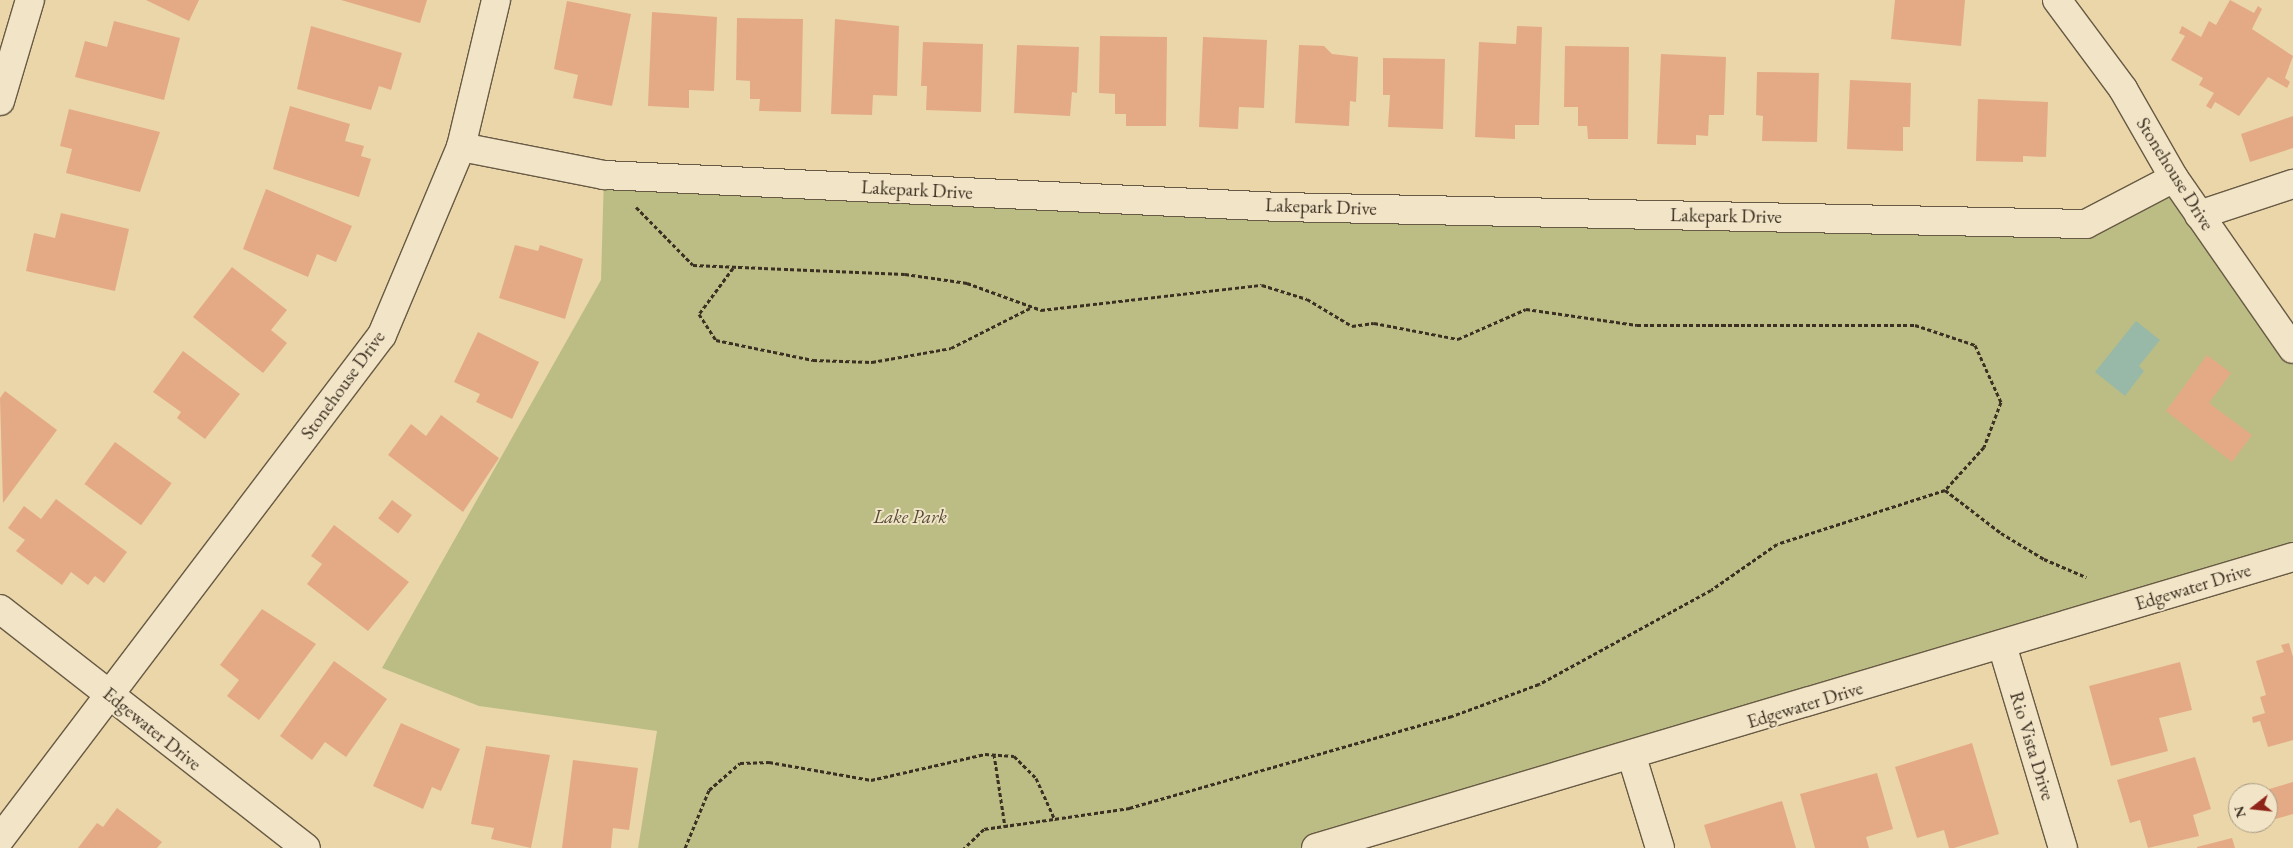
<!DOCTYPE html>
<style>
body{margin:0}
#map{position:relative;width:2293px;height:848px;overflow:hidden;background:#ead6a9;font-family:"EB Garamond",serif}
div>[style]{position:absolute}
.green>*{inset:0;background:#bbbd85}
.water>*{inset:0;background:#98b9a7}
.building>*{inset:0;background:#e4aa86;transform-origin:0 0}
.path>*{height:3px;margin-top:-1.5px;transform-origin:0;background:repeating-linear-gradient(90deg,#3c3023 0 4px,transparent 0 6.5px)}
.roads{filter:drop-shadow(1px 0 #685a44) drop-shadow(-1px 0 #685a44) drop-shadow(0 1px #685a44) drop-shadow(0 -1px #685a44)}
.minor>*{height:28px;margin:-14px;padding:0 14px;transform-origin:14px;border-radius:14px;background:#f1e4c7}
span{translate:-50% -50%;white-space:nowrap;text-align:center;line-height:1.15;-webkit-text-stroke:4px #f1e4c7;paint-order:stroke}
.street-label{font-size:19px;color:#3c3023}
.park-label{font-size:19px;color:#554c37;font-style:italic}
.north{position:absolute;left:2228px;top:783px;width:50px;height:50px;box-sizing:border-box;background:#f1e4c7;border:1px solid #a99c85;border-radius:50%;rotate:254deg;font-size:14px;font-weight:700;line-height:20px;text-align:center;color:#3c3023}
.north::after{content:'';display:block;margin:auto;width:18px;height:22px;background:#8f2418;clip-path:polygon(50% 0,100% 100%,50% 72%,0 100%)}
</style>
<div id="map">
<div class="green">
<div style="clip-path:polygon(604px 175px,2086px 224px,2174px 178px,2293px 349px,2293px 557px,1316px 848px,638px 848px,657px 731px,479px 706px,382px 668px,601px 280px)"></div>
</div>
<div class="water">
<div style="clip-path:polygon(2136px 321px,2160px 340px,2139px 366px,2144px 371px,2125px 396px,2095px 372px)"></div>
</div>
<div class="building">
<div style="clip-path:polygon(146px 0,199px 0,189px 21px)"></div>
<div style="clip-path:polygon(341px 0,427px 0,420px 23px)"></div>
<div style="clip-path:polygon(1895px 0,1965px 0,1961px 46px,1891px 39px)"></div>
<div style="clip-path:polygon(2230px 0,2254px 13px,2258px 6px,2262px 9px,2252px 29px,2293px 56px,2285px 78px,2290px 82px,2287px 88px,2268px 77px,2239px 116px,2215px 102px,2211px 109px,2206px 106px,2214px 93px,2199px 85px,2203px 78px,2171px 60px,2185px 36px,2179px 33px,2182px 26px,2201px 37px,2209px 21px,2216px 25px)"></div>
<div style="clip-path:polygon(567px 1px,631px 14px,612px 106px,573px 98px,578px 75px,554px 69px)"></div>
<div style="clip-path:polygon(652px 12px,717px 17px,714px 91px,689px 90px,689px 108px,648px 106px)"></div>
<div style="clip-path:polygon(737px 18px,803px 19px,801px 112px,759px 111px,760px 99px,750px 99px,750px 81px,736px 80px)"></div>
<div style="clip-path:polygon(835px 19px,899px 26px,897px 96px,873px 95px,872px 115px,831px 114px)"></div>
<div style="clip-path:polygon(114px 21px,180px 38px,164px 100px,75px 77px,85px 41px,107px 47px)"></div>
<div style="clip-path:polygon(311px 26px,402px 53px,391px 90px,379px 86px,371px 110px,297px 89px)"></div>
<div style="clip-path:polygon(1517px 26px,1542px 27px,1539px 125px,1515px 125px,1515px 139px,1475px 137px,1479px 42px,1516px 44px)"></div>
<div style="clip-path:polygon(1100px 36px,1167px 37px,1166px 126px,1126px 126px,1126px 114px,1115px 114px,1115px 94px,1099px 93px)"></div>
<div style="clip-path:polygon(1203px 37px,1267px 40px,1264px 108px,1239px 107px,1238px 129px,1199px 127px)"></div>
<div style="clip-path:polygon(923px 42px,983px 44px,981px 112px,926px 110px,927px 86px,921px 86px)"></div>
<div style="clip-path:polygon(1017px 45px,1079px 47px,1077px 93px,1072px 92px,1070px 116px,1014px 113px)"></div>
<div style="clip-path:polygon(1299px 45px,1324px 46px,1332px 54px,1358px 57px,1356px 102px,1350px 101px,1349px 126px,1295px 123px)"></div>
<div style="clip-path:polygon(1565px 46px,1629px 47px,1628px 139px,1588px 139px,1587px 126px,1578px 126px,1578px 107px,1564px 107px)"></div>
<div style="clip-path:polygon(1661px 54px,1726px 57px,1724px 115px,1709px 115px,1708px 136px,1696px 135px,1696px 145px,1657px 144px)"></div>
<div style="clip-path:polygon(1383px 58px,1445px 59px,1443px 129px,1388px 127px,1390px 95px,1383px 95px)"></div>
<div style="clip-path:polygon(1757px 72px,1819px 73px,1817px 142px,1762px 141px,1763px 116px,1756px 115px)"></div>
<div style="clip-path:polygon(1850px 80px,1911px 83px,1910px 127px,1903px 127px,1903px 151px,1847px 149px)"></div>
<div style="clip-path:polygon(1978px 99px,2048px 102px,2046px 157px,2023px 156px,2023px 162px,1976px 161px)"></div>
<div style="clip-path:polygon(290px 106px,350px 124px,345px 141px,364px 146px,361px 156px,371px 159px,359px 197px,273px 169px)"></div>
<div style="clip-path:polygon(69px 109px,160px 132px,140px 192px,66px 173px,72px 149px,60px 146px)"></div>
<div style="clip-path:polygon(2293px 116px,2293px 148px,2250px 162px,2241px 134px)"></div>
<div style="clip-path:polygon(266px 189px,352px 226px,336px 262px,317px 254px,308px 277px,243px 249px)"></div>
<div style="clip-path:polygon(61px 213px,129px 229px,115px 291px,26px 271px,34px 233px,55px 238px)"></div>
<div style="clip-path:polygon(515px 245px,538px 251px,540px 245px,583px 259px,565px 319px,499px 298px)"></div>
<div style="clip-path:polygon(232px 267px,287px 310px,271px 330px,287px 343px,263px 373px,193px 317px)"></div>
<div style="clip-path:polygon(478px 332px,539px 362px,512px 419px,476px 402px,480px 394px,454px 382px)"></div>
<div style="clip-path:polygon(183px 351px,240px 394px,205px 439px,177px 418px,181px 412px,153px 392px)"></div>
<div style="clip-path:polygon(2207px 355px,2231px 373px,2209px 403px,2252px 435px,2232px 462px,2166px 411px)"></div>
<div style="clip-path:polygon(5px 391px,57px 430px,3px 503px,0 398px)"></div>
<div style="clip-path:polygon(441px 415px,499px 458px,463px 512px,388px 455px,411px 424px,426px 436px)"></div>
<div style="left:115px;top:442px;width:70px;height:52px;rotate:36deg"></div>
<div style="clip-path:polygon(56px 499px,127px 552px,104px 583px,95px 576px,88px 585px,71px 572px,62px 585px,16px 551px,25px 540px,8px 528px,24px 506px,41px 519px)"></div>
<div style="left:392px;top:500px;width:25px;height:23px;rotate:37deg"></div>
<div style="clip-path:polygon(334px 525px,409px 582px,368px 631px,307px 584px,322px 564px,311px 556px)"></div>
<div style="clip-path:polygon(262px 609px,316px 644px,259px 720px,227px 696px,239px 680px,220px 665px)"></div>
<div style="clip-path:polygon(2289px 643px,2293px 657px,2293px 740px,2268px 747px,2260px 721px,2253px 723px,2252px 717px,2265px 713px,2260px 697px,2266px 695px,2256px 661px,2284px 652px,2281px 645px)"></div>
<div style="clip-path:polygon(334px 661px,387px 699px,346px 757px,325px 742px,312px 760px,280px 736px)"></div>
<div style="clip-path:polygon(2180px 662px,2192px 710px,2159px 718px,2168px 751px,2111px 766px,2089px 686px)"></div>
<div style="clip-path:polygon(401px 723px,460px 749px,441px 791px,432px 787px,423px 809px,373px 786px)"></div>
<div style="clip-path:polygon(1972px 743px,1999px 834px,1954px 848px,1949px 848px,1944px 830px,1917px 838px,1895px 767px)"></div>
<div style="clip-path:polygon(486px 746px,550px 755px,531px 848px,491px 839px,494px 828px,471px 824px)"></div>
<div style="clip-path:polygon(2195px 757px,2211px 809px,2193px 815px,2199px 836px,2148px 848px,2140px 820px,2130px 823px,2117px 780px)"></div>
<div style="clip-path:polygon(573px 760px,638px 768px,629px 830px,613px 828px,611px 848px,562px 848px)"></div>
<div style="clip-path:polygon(1877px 773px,1893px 829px,1866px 837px,1869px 848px,1815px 848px,1800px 794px)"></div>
<div style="clip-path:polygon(2293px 782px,2293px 814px,2268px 821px,2268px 793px,2259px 792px)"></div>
<div style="clip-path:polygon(1782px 801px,1796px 848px,1711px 848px,1704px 825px)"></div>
<div style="clip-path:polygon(117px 808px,162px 842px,157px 848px,78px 848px,97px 823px,103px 827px)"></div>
<div style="clip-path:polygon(2232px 838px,2235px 848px,2197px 848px,2197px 847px)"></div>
</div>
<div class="path">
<div style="left:636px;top:207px;width:81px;rotate:45.5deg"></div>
<div style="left:693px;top:265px;width:212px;rotate:2.4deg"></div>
<div style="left:905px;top:274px;width:63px;rotate:8.3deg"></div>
<div style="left:967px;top:283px;width:79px;rotate:20deg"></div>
<div style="left:1041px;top:310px;width:222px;rotate:-6.5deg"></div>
<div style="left:1262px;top:285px;width:47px;rotate:17.3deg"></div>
<div style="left:1307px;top:299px;width:52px;rotate:31deg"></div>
<div style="left:1352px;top:326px;width:22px;rotate:-8deg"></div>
<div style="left:1374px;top:323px;width:86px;rotate:10.8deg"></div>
<div style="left:1458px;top:339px;width:74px;rotate:-23.8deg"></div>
<div style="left:1526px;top:309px;width:112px;rotate:8.2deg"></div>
<div style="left:1637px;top:325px;width:278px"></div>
<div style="left:1915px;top:325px;width:63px;rotate:18.4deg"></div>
<div style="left:1975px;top:345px;width:63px;rotate:65.5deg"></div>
<div style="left:2001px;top:402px;width:48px;rotate:110.7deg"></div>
<div style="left:1984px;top:447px;width:58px;rotate:132.2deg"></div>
<div style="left:1945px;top:490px;width:176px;rotate:162.2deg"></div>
<div style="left:1777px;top:544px;width:80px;rotate:145.1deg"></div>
<div style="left:1711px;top:590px;width:196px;rotate:151.3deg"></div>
<div style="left:1539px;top:684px;width:93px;rotate:159.8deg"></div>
<div style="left:1452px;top:716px;width:335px;rotate:164.1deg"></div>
<div style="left:1130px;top:808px;width:148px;rotate:171.8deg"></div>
<div style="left:984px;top:829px;width:28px;rotate:136deg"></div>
<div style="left:733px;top:268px;width:57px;rotate:126.5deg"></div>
<div style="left:699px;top:314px;width:31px;rotate:57deg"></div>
<div style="left:716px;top:340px;width:99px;rotate:11.7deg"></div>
<div style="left:813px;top:360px;width:59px;rotate:1.9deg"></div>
<div style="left:872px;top:362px;width:80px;rotate:-10deg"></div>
<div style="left:951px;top:348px;width:91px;rotate:-26.8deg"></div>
<div style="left:1945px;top:490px;width:71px;rotate:37.5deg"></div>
<div style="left:2001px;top:533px;width:50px;rotate:31.2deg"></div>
<div style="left:2044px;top:559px;width:46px;rotate:23.2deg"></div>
<div style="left:994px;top:754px;width:74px;rotate:81.4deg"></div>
<div style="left:685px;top:848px;width:63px;rotate:-67.5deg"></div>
<div style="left:709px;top:790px;width:41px;rotate:-41.1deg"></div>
<div style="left:740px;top:763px;width:29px;rotate:-2deg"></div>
<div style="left:769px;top:762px;width:104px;rotate:10deg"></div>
<div style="left:871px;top:780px;width:117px;rotate:-12.8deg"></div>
<div style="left:985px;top:754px;width:29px;rotate:4deg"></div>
<div style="left:1014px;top:756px;width:31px;rotate:45deg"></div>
<div style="left:1036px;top:778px;width:46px;rotate:65.7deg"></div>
</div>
<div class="roads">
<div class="minor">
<div style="left:2057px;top:0;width:111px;rotate:53.4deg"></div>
<div style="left:2123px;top:89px;width:103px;rotate:60.2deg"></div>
<div style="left:2174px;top:178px;width:208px;rotate:55.2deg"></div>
<div style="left:0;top:101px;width:105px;rotate:-73.5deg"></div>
<div style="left:461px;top:147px;width:146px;rotate:11.1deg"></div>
<div style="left:604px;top:175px;width:677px;rotate:2.71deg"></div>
<div style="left:1280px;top:207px;width:806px;rotate:1.21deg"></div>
<div style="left:2086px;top:224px;width:99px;rotate:-27.6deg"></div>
<div style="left:2199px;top:215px;width:99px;rotate:-18.3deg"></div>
<div style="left:0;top:609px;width:388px;rotate:38deg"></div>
<div style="left:2002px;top:645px;width:212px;rotate:73.3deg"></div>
<div style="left:1632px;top:757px;width:95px;rotate:72.9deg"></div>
<div style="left:0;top:839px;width:632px;rotate:-52.84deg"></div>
<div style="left:382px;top:335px;width:204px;rotate:-67.2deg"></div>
<div style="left:461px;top:147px;width:151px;rotate:-76.6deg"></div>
<div style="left:1316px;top:848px;width:1019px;rotate:-16.59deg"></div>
</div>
</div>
<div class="street-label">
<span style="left:2175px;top:174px;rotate:58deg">Stonehouse Drive</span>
<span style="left:917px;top:190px;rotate:3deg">Lakepark Drive</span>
<span style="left:1321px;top:207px;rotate:2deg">Lakepark Drive</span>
<span style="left:1726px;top:216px;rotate:1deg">Lakepark Drive</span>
<span style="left:343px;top:385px;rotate:-54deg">Stonehouse Drive</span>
<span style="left:2193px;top:587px;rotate:-17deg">Edgewater Drive</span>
<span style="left:1805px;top:705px;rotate:-17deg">Edgewater Drive</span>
<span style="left:152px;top:729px;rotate:39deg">Edgewater Drive</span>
<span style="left:2032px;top:746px;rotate:73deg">Rio Vista Drive</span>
</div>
<div class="park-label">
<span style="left:910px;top:517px">Lake Park</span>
</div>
<div class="north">N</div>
</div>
